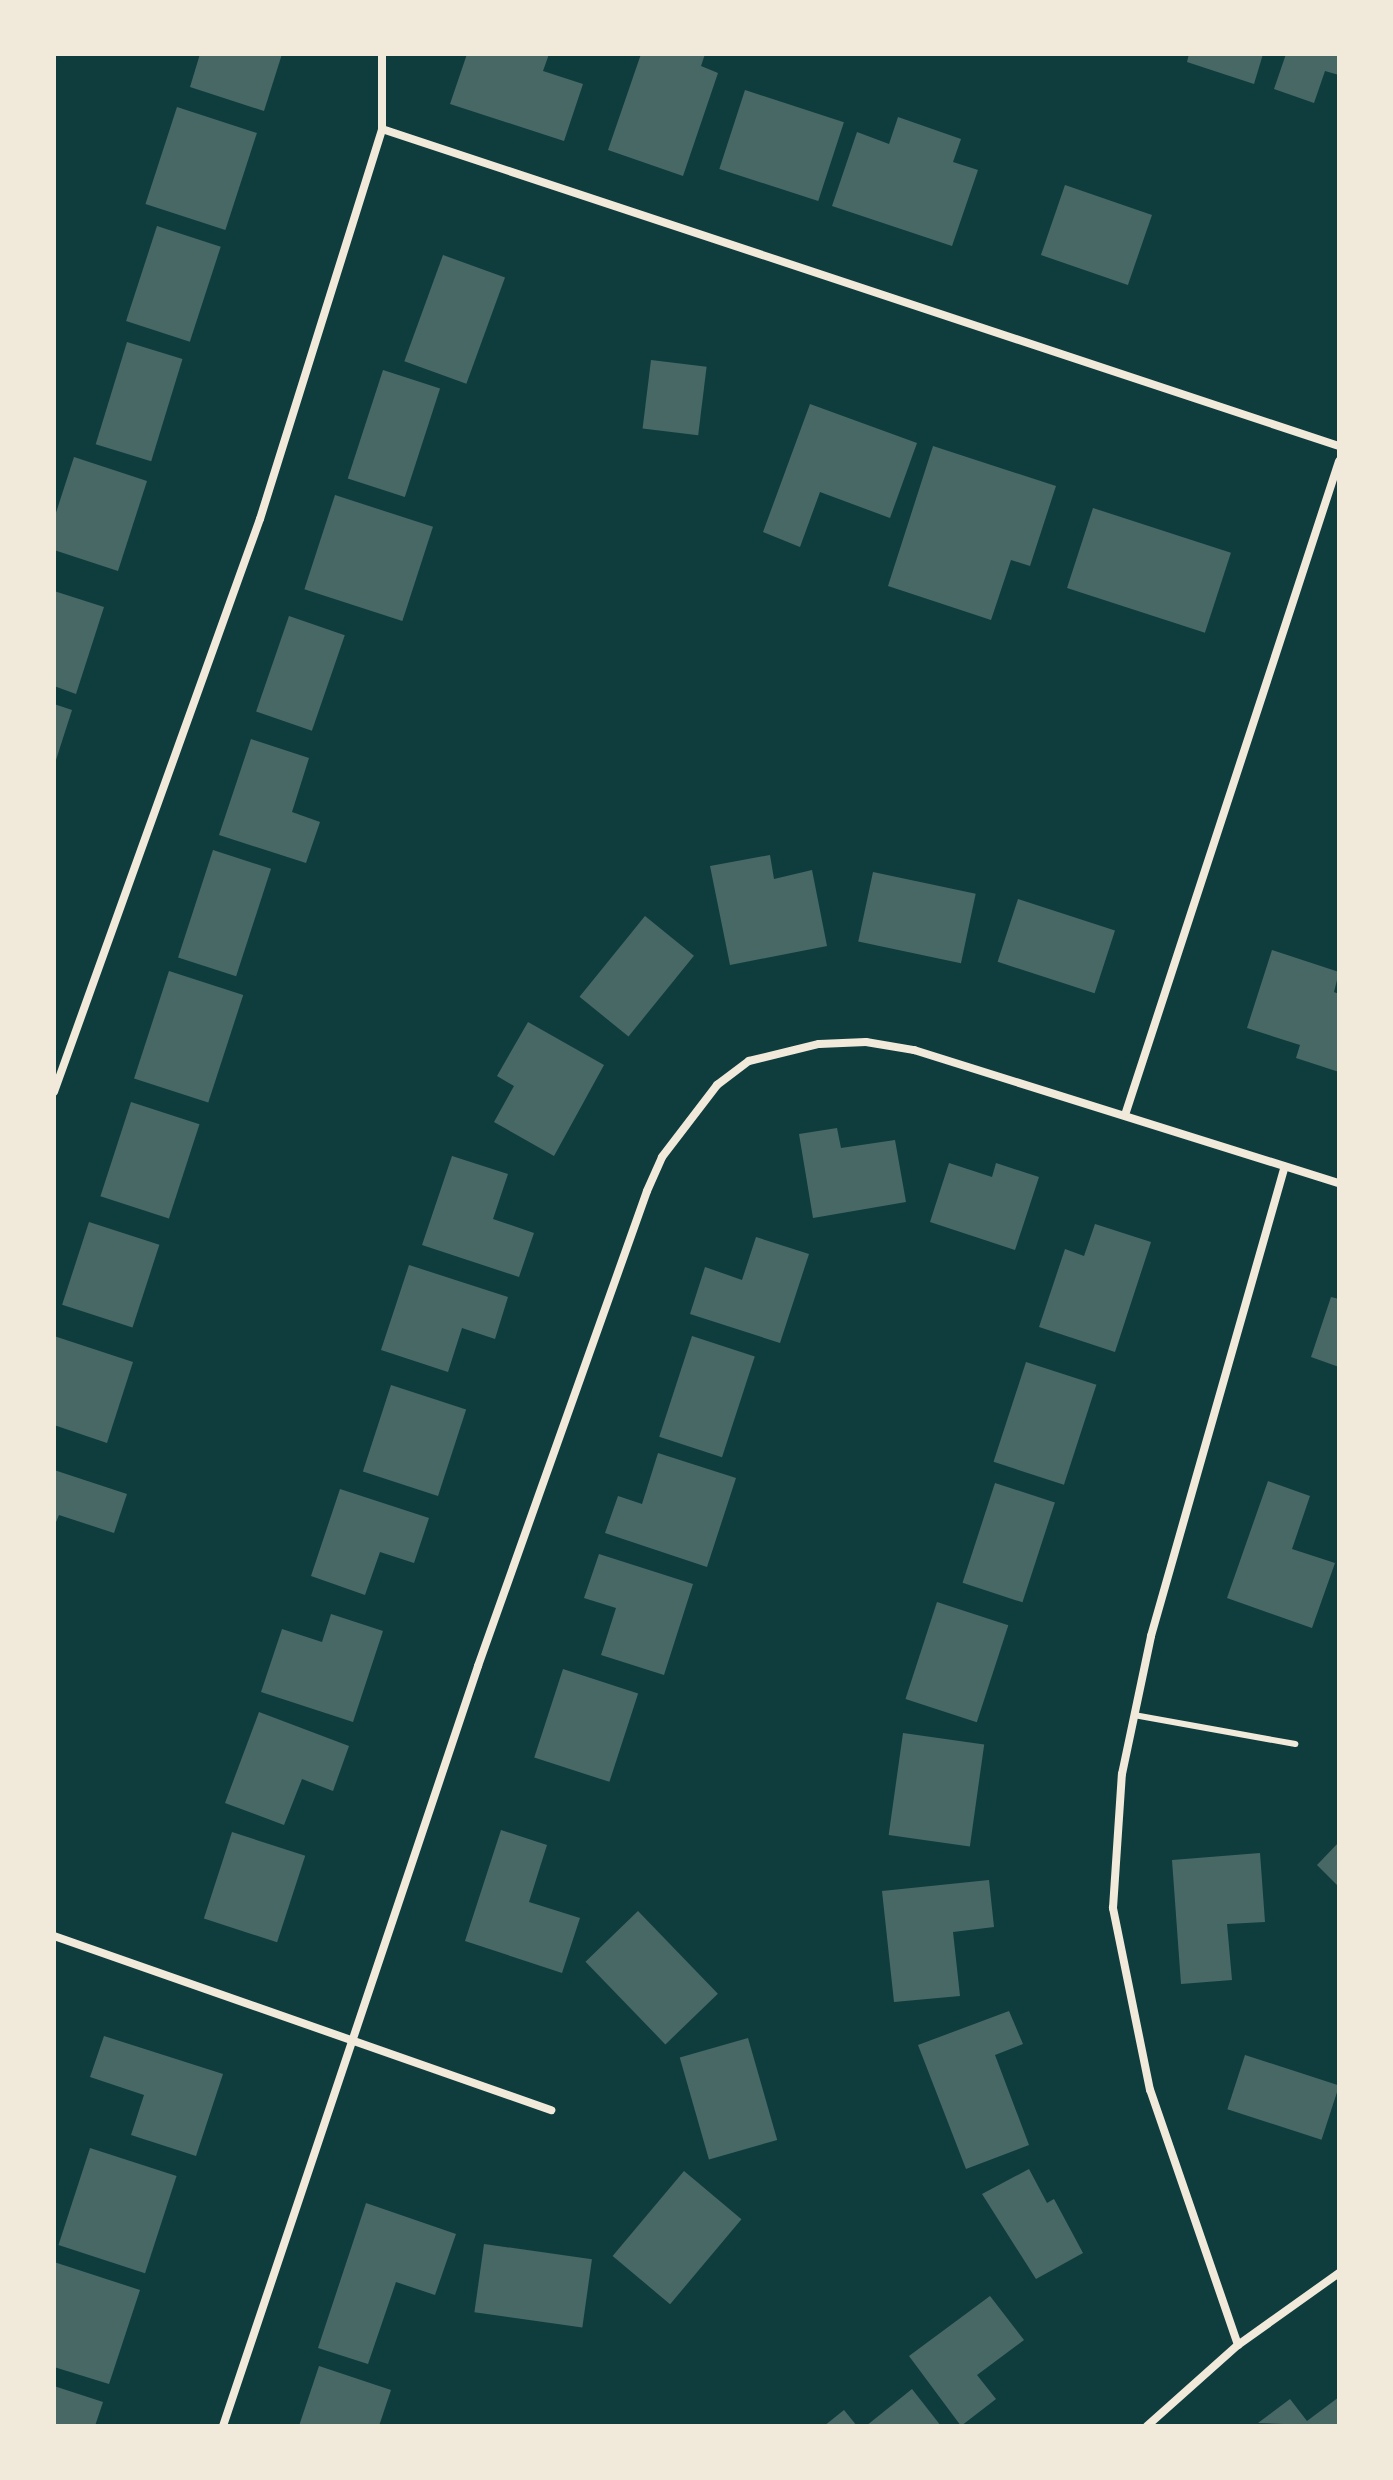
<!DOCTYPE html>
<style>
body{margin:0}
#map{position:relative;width:1393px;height:2480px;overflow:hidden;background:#0f3d3e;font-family:Lato,sans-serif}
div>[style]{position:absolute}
.building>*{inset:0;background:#486865;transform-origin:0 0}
.service>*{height:6px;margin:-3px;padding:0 3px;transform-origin:3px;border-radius:3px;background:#f1e9da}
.minor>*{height:8px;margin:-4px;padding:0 4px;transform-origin:4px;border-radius:4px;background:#f1e9da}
span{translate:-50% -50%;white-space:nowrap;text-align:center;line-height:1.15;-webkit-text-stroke:8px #f1e9da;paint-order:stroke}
.frame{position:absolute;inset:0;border:56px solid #f1e9da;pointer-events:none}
</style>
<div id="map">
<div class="building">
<div style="clip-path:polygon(200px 54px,282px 54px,264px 111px,190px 87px)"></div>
<div style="clip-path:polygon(467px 54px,549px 54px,543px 71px,583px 84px,564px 141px,450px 104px)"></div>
<div style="clip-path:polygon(641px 54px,705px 54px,701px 66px,718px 73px,683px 176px,608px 150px)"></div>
<div style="clip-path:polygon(1189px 54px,1263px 54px,1254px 84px,1187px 62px)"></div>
<div style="clip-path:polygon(1286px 54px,1339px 54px,1339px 75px,1325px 71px,1314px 103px,1274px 89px)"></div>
<div style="left:745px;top:90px;width:104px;height:83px;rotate:18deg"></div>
<div style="left:177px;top:107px;width:84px;height:102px;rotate:18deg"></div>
<div style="clip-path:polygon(898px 117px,961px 139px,953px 162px,978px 170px,952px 246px,832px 206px,857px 132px,889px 144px)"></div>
<div style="left:1065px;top:185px;width:92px;height:74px;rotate:19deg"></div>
<div style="left:157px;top:226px;width:67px;height:100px;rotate:18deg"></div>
<div style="left:443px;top:255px;width:66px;height:113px;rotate:20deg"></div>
<div style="left:127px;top:342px;width:58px;height:107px;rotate:17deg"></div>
<div style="left:651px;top:360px;width:56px;height:69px;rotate:7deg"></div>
<div style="left:383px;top:370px;width:60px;height:114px;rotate:18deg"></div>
<div style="clip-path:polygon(810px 404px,917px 443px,890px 518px,820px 492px,800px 547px,763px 532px)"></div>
<div style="clip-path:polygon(933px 446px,1056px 486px,1030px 566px,1011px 560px,991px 620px,888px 586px)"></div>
<div style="clip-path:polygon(74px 457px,147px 481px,118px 571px,54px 550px,54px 519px)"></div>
<div style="left:335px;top:495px;width:103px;height:99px;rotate:18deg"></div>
<div style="left:1093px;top:508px;width:145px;height:84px;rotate:18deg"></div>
<div style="clip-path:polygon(54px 591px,104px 607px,76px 694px,54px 686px)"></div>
<div style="left:289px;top:616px;width:59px;height:101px;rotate:19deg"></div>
<div style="clip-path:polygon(54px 704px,72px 710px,55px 763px,54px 763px)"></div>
<div style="clip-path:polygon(251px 739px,309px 758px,292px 812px,320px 822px,306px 863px,219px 835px)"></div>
<div style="left:213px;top:850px;width:61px;height:113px;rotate:18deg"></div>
<div style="clip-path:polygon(770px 855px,774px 879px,812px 870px,827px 946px,730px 965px,710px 866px)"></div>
<div style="left:873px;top:872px;width:105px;height:71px;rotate:12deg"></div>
<div style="left:1018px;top:899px;width:102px;height:66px;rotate:18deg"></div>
<div style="left:645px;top:916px;width:63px;height:104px;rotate:39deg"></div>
<div style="clip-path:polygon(1272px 950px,1339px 972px,1334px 992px,1339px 994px,1339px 1072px,1296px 1058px,1300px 1045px,1247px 1028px)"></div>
<div style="left:169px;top:971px;width:78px;height:113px;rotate:18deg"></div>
<div style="clip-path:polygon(528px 1022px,604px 1065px,554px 1156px,494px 1122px,514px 1086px,497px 1076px)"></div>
<div style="left:131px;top:1102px;width:72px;height:99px;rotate:18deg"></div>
<div style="clip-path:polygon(837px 1128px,841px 1148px,895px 1140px,906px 1202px,813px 1218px,799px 1134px)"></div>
<div style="clip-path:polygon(452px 1156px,508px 1174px,493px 1219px,534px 1233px,519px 1277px,422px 1245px)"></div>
<div style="clip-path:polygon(949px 1163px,992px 1177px,996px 1163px,1039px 1177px,1015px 1250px,930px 1222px)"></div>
<div style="left:89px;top:1222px;width:74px;height:87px;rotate:18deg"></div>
<div style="clip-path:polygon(1095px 1224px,1151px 1242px,1115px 1352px,1039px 1327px,1065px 1249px,1084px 1256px)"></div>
<div style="clip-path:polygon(756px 1237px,809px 1254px,780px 1343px,690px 1314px,705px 1267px,742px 1280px)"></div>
<div style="clip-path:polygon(409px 1265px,508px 1297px,495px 1339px,462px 1328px,448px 1372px,381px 1350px)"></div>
<div style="clip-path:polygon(1331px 1297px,1339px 1299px,1339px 1367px,1311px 1357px)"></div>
<div style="clip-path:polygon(54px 1336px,133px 1362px,107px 1443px,54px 1425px)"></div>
<div style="left:692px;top:1336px;width:66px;height:106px;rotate:18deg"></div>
<div style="left:1026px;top:1362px;width:74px;height:105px;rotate:18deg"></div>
<div style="left:391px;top:1385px;width:79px;height:91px;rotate:18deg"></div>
<div style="clip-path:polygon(658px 1453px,736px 1478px,707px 1567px,605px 1533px,618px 1496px,642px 1504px)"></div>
<div style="clip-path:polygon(54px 1470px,127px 1494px,114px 1533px,59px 1515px,54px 1527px)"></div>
<div style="clip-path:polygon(1268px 1481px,1310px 1496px,1292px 1549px,1335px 1563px,1312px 1628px,1227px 1598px)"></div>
<div style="left:995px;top:1483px;width:63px;height:105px;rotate:18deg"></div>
<div style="clip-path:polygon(340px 1489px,429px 1518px,414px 1563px,380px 1552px,365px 1595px,311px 1576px)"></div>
<div style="clip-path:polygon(599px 1554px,693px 1584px,664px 1675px,601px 1655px,616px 1608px,584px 1598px)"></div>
<div style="left:937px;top:1602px;width:75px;height:102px;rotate:18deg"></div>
<div style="clip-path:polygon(331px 1614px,383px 1631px,353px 1722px,261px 1692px,282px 1629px,322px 1642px)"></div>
<div style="left:563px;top:1669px;width:79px;height:93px;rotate:18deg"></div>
<div style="clip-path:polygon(259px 1712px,349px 1746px,333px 1791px,302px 1779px,284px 1825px,225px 1803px)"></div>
<div style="left:903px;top:1733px;width:82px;height:103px;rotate:8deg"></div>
<div style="clip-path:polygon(501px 1830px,547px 1845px,529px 1902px,580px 1918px,562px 1973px,465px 1941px)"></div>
<div style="left:232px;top:1832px;width:77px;height:91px;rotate:18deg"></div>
<div style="clip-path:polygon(1339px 1842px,1339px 1887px,1317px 1865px)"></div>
<div style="clip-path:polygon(1260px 1853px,1265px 1922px,1227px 1924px,1232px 1980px,1181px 1984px,1172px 1860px)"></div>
<div style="clip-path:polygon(989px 1880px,994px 1927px,953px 1932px,960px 1996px,894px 2002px,882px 1891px)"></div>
<div style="left:638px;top:1911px;width:115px;height:73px;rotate:46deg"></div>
<div style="clip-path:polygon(1009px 2011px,1023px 2044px,995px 2055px,1029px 2145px,966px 2169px,918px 2045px)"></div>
<div style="clip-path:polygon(104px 2036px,223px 2074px,196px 2156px,131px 2135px,144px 2095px,90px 2077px)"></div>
<div style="left:748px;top:2038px;width:106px;height:71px;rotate:74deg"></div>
<div style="left:1245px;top:2055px;width:99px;height:57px;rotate:18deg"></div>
<div style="left:90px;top:2148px;width:91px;height:102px;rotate:18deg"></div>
<div style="clip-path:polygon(1029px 2169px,1047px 2203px,1054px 2199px,1083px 2253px,1036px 2279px,982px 2194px)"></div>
<div style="left:684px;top:2171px;width:75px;height:111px;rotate:40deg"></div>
<div style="clip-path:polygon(366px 2203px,456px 2234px,435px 2295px,396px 2282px,368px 2364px,318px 2348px)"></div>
<div style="left:484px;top:2244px;width:109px;height:69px;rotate:8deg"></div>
<div style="clip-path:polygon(54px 2262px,140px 2290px,109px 2384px,54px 2367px)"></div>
<div style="clip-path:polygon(990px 2296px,1024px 2340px,977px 2375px,996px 2399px,961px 2426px,909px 2356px)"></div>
<div style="clip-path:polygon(319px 2366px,391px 2390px,379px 2426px,299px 2426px)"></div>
<div style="clip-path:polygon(54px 2386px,103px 2402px,95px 2426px,54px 2426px)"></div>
<div style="clip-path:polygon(912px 2389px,941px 2426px,866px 2426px)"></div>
<div style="clip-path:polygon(1339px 2397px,1339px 2426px,1258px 2423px,1290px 2399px,1307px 2421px)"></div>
<div style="clip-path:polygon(844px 2410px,857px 2426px,824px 2426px)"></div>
</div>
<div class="service">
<div style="left:1134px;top:1715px;width:164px;rotate:10.2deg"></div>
</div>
<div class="minor">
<div style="left:382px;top:129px;width:1008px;rotate:18.33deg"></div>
<div style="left:54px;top:1092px;width:609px;rotate:-70.23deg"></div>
<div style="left:260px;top:519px;width:409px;rotate:-72.6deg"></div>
<div style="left:382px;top:129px;width:75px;rotate:-90deg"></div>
<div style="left:1125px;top:1115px;width:688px;rotate:-71.88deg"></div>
<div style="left:54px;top:1936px;width:527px;rotate:19.3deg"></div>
<div style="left:1238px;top:2345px;width:270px;rotate:-109deg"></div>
<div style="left:1150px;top:2090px;width:186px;rotate:-101.5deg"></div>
<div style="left:1113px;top:1908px;width:134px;rotate:-86.2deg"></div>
<div style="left:1122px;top:1774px;width:141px;rotate:-78.1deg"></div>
<div style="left:1151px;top:1636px;width:488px;rotate:-74.1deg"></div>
<div style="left:223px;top:2426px;width:802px;rotate:-71.45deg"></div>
<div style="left:478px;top:1666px;width:504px;rotate:-70.41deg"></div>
<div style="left:647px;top:1191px;width:37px;rotate:-66deg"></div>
<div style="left:662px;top:1157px;width:91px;rotate:-52.6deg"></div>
<div style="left:717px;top:1085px;width:40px;rotate:-37deg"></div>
<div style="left:749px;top:1061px;width:72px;rotate:-13.7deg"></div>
<div style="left:819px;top:1044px;width:47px;rotate:-2.4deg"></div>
<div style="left:866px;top:1042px;width:49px;rotate:9.5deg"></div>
<div style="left:914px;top:1050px;width:445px;rotate:17.4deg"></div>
<div style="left:1147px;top:2426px;width:122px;rotate:-41.7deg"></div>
<div style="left:1238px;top:2345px;width:124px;rotate:-35.5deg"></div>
</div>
<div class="frame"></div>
</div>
